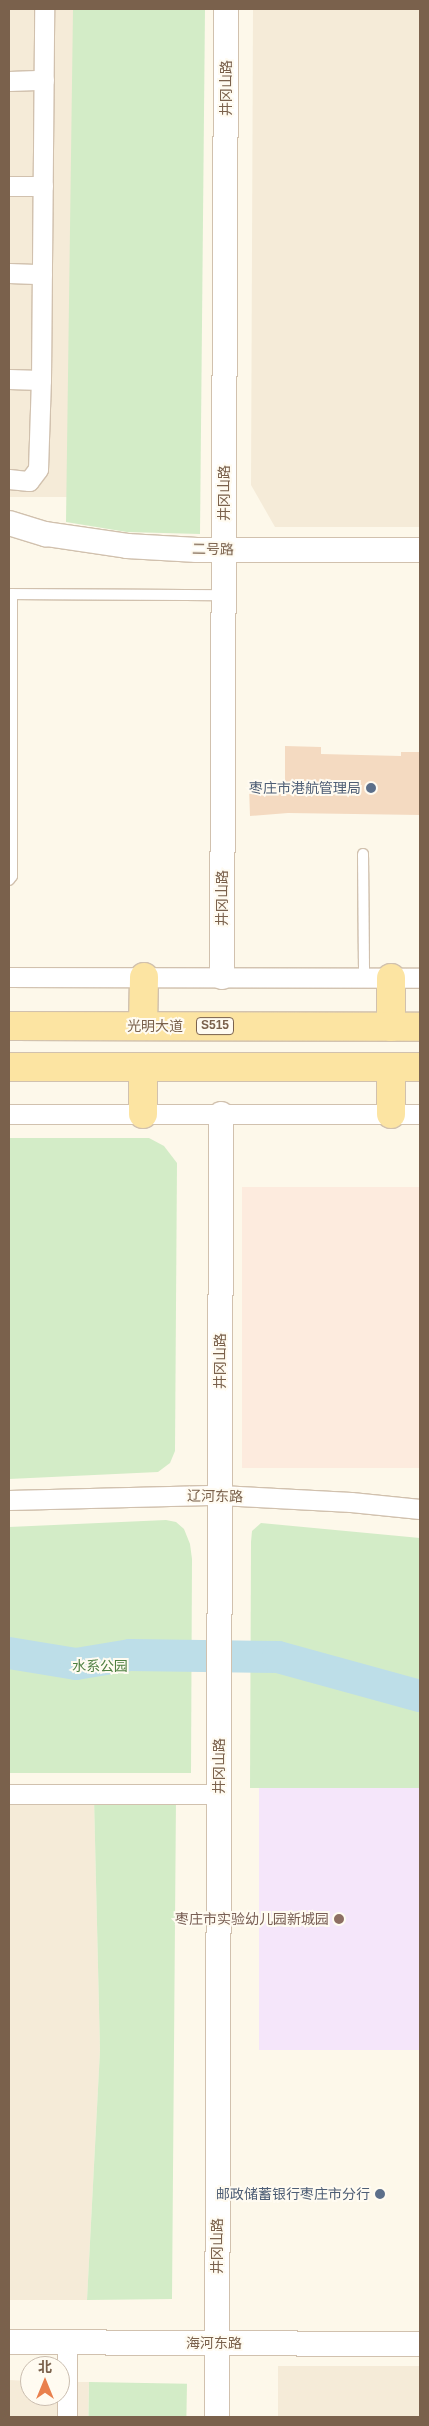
<!DOCTYPE html>
<meta charset="utf-8">
<style>
body{margin:0}
#map{position:relative;width:429px;height:2426px;overflow:hidden;background:#fdf8ea;font-family:Helvetica,"Noto Sans SC",sans-serif}
div>[style]{position:absolute}
.residential>*{inset:0;background:#f5ebd8;transform-origin:0 0}
.commercial>*{inset:0;background:#fdebde;transform-origin:0 0}
.education>*{inset:0;background:#f5e6fa;transform-origin:0 0}
.green>*{inset:0;background:#d3ecc7;transform-origin:0 0}
.river>*{height:32px;margin:-16px;padding:0 16px;transform-origin:16px;border-radius:16px;background:#bddee8}
.building>*{inset:0;background:#f4dac1}
.roads{filter:drop-shadow(1px 0 #d1c1ae) drop-shadow(-1px 0 #d1c1ae) drop-shadow(0 1px #d1c1ae) drop-shadow(0 -1px #d1c1ae)}
.service>*{height:10px;margin:-5px;padding:0 5px;transform-origin:5px;border-radius:5px;background:#fff}
.minor>*{height:19px;margin:-9.5px;padding:0 9.5px;transform-origin:9.5px;border-radius:9.5px;background:#fff}
.tertiary>*{height:24px;margin:-12px;padding:0 12px;transform-origin:12px;border-radius:12px;background:#fff}
.primary>*{height:28px;margin:-14px;padding:0 14px;transform-origin:14px;border-radius:14px;background:#fce4a2}
.dots>*{width:14px;height:14px;translate:-50% -50%;box-sizing:border-box;border:2px solid #fffbf1;border-radius:50%}
span{translate:-50% -50%;white-space:nowrap;text-align:center;line-height:1.15;-webkit-text-stroke:4px #fffbf1;paint-order:stroke}
.shield-label span{padding:1px 4px;background:#fffbf1;border:1px solid;border-radius:4px;-webkit-text-stroke-width:0}
.shield-label{font-size:12px;color:#7a614c;font-weight:700}
.street-label{font-size:14px;color:#7a614c}
.service-label{font-size:14px;color:#4e5e75}
.right{translate:-100% -50%;text-align:right}
.park-label{font-size:14px;color:#4f8042}
.education-label{font-size:14px;color:#785e54}
.frame{position:absolute;inset:0;border:10px solid #7a614c;pointer-events:none}
.north{position:absolute;left:20px;top:2356px;width:50px;height:50px;box-sizing:border-box;background:#fffbf1;border:1px solid #cabdaf;border-radius:50%;rotate:0deg;font-size:14px;font-weight:700;line-height:20px;text-align:center;color:#7a614c}
.north::after{content:'';display:block;margin:auto;width:18px;height:22px;background:#e9804d;clip-path:polygon(50% 0,100% 100%,50% 72%,0 100%)}
</style>
<div id="map">
<div class="residential">
<div style="left:9px;top:9px;width:64px;height:488px"></div>
<div style="clip-path:polygon(253px 9px,420px 9px,420px 527px,275px 527px,251px 485px)"></div>
<div style="clip-path:polygon(9px 1798px,94px 1798px,100px 2050px,87px 2300px,9px 2300px)"></div>
<div style="left:278px;top:2366px;width:142px;height:51px"></div>
<div style="clip-path:polygon(9px 2380px,30px 2381px,30px 2396px,60px 2396px,60px 2382px,89px 2382px,88px 2417px,9px 2417px)"></div>
</div>
<div class="commercial">
<div style="left:242px;top:1187px;width:178px;height:281px"></div>
</div>
<div class="education">
<div style="left:259px;top:1788px;width:161px;height:262px"></div>
</div>
<div class="green">
<div style="clip-path:polygon(73px 9px,205px 9px,200px 534px,127px 532px,66px 522px)"></div>
<div style="clip-path:polygon(9px 1138px,149px 1138px,164px 1146px,177px 1163px,175px 1451px,170px 1463px,158px 1472px,9px 1479px)"></div>
<div style="clip-path:polygon(166px 1520px,176px 1522px,184px 1529px,190px 1544px,192px 1559px,191px 1773px,9px 1773px,9px 1527px)"></div>
<div style="clip-path:polygon(261px 1523px,420px 1538px,420px 1788px,250px 1788px,251px 1542px,252px 1531px)"></div>
<div style="clip-path:polygon(94px 1798px,176px 1798px,172px 2299px,87px 2300px,100px 2050px)"></div>
<div style="left:89px;top:2382px;width:98px;height:35px;rotate:1deg"></div>
</div>
<div class="river">
<div style="left:9px;top:1653px;width:68px;rotate:9.3deg"></div>
<div style="left:76px;top:1664px;width:55px;rotate:-9.5deg"></div>
<div style="left:130px;top:1655px;width:148px;rotate:0.8deg"></div>
<div style="left:278px;top:1657px;width:147px;rotate:15.4deg"></div>
</div>
<div class="building">
<div style="clip-path:polygon(285px 746px,321px 747px,321px 754px,401px 756px,401px 752px,420px 752px,420px 815px,288px 813px,250px 816px,249px 787px,285px 784px)"></div>
</div>
<div class="roads">
<div class="service">
<div style="left:363px;top:854px;width:124px;rotate:89.5deg"></div>
<div style="left:9px;top:880px;width:5px;rotate:-53deg"></div>
<div style="left:12px;top:876px;width:282px;rotate:-90deg"></div>
<div style="left:12px;top:594px;width:212px;rotate:0.3deg"></div>
</div>
<div class="minor">
<div style="left:9px;top:81px;width:35px;rotate:-2deg"></div>
<div style="left:9px;top:186px;width:34px"></div>
<div style="left:9px;top:273px;width:33px;rotate:2deg"></div>
<div style="left:9px;top:379px;width:32px;rotate:2deg"></div>
<div style="left:9px;top:479px;width:20px;rotate:6deg"></div>
<div style="left:29px;top:481px;width:15px;rotate:-53deg"></div>
<div style="left:38px;top:469px;width:89px;rotate:-88.1deg"></div>
<div style="left:41px;top:380px;width:371px;rotate:-89.5deg"></div>
<div style="left:9px;top:977px;width:411px;rotate:0.1deg"></div>
<div style="left:9px;top:1114px;width:411px"></div>
<div style="left:9px;top:1500px;width:211px;rotate:-1.4deg"></div>
<div style="left:220px;top:1495px;width:131px;rotate:3.1deg"></div>
<div style="left:351px;top:1502px;width:69px;rotate:5.8deg"></div>
<div style="left:9px;top:1794px;width:210px"></div>
<div style="left:67px;top:2342px;width:75px;rotate:90deg"></div>
</div>
<div class="tertiary">
<div style="left:9px;top:523px;width:39px;rotate:17deg"></div>
<div style="left:46px;top:534px;width:82px;rotate:8.4deg"></div>
<div style="left:127px;top:546px;width:70px;rotate:3.3deg"></div>
<div style="left:197px;top:550px;width:223px"></div>
<div style="left:222px;top:977px;width:968px;rotate:-89.76deg"></div>
<div style="left:9px;top:2342px;width:411px;rotate:0.3deg"></div>
<div style="left:217px;top:2417px;width:1303px;rotate:-89.82deg"></div>
</div>
<div class="primary">
<div style="left:391px;top:978px;width:49px;rotate:90deg"></div>
<div style="left:9px;top:1026px;width:411px;rotate:0.1deg"></div>
<div style="left:143px;top:1026px;width:49px;rotate:-88.8deg"></div>
<div style="left:9px;top:1067px;width:411px"></div>
<div style="left:391px;top:1067px;width:47px;rotate:90deg"></div>
<div style="left:143px;top:1114px;width:47px;rotate:-90deg"></div>
</div>
</div>
<div class="dots">
<div style="left:371px;top:788px;background:#5c6f8a"></div>
<div style="left:339px;top:1919px;background:#8d6e63"></div>
<div style="left:380px;top:2194px;background:#5c6f8a"></div>
</div>
<div class="shield-label">
<span style="left:215px;top:1026px">S515</span>
</div>
<div class="street-label">
<span style="left:226px;top:88px;rotate:-90deg">井冈山路</span>
<span style="left:224px;top:493px;rotate:-90deg">井冈山路</span>
<span style="left:213px;top:549px;rotate:1deg">二号路</span>
<span style="left:222px;top:898px;rotate:-90deg">井冈山路</span>
<span style="left:155px;top:1026px">光明大道</span>
<span style="left:220px;top:1361px;rotate:-90deg">井冈山路</span>
<span style="left:215px;top:1496px;rotate:1deg">辽河东路</span>
<span style="left:219px;top:1766px;rotate:-90deg">井冈山路</span>
<span style="left:217px;top:2246px;rotate:-90deg">井冈山路</span>
<span style="left:214px;top:2343px">海河东路</span>
</div>
<div class="service-label">
<span class="right" style="left:361px;top:788px">枣庄市港航管理局</span>
<span class="right" style="left:370px;top:2194px">邮政储蓄银行枣庄市分行</span>
</div>
<div class="park-label">
<span style="left:100px;top:1666px">水系公园</span>
</div>
<div class="education-label">
<span class="right" style="left:329px;top:1919px">枣庄市实验幼儿园新城园</span>
</div>
<div class="frame"></div>
<div class="north">北</div>
</div>
